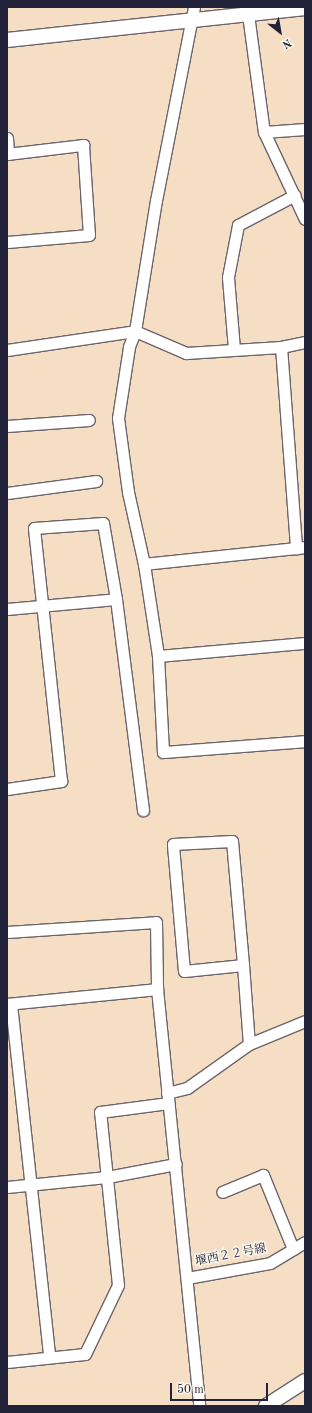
<!DOCTYPE html>
<meta charset="utf-8">
<style>
body{margin:0}
#map{position:relative;width:312px;height:1413px;overflow:hidden;background:#f5dec3;font-family:"Old Standard TT","Noto Serif JP",serif}
div>[style]{position:absolute}
.roads{filter:drop-shadow(1px 0 #6c646b) drop-shadow(-1px 0 #6c646b) drop-shadow(0 1px #6c646b) drop-shadow(0 -1px #6c646b)}
.minor>*{height:11px;margin:-5.5px;padding:0 5.5px;transform-origin:5.5px;border-radius:5.5px;background:#fff}
.tertiary>*{height:14px;margin:-7px;padding:0 7px;transform-origin:7px;border-radius:7px;background:#fff}
span{translate:-50% -50%;white-space:nowrap;text-align:center;line-height:1.15;-webkit-text-stroke:3px #fbf7ec;paint-order:stroke}
.street-label{font-size:12px;color:#22223b}
.frame{position:absolute;inset:0;border:8px solid #22223b;pointer-events:none}
.north{position:absolute;left:260px;top:12px;width:40px;height:40px;-webkit-text-stroke:3px #fbf7ec;paint-order:stroke;rotate:149deg;font-size:11px;font-weight:700;line-height:16px;text-align:center;color:#22223b}
.north::after{content:'';display:block;margin:auto;width:14px;height:18px;background:#22223b;clip-path:polygon(50% 0,100% 100%,50% 72%,0 100%)}
.scale{position:absolute;left:170px;top:1383px;width:98px;height:18px;box-sizing:border-box;border:2px solid #22223b;border-top:0;padding-left:5px;font-size:12px;line-height:14px;white-space:nowrap;color:#22223b;-webkit-text-stroke:3px #fbf7ec;paint-order:stroke}
</style>
<div id="map">
<div class="roads">
<div class="minor">
<div style="left:194px;top:7px;width:197px;rotate:101.1deg"></div>
<div style="left:156px;top:200px;width:133px;rotate:99.1deg"></div>
<div style="left:135px;top:331px;width:17px;rotate:111deg"></div>
<div style="left:129px;top:347px;width:72px;rotate:98.8deg"></div>
<div style="left:118px;top:418px;width:75px;rotate:82.3deg"></div>
<div style="left:128px;top:492px;width:74px;rotate:77.5deg"></div>
<div style="left:144px;top:564px;width:93px;rotate:81.3deg"></div>
<div style="left:158px;top:656px;width:96px;rotate:87deg"></div>
<div style="left:163px;top:752px;width:142px;rotate:-4.4deg"></div>
<div style="left:247px;top:7px;width:126px;rotate:82.3deg"></div>
<div style="left:264px;top:132px;width:96px;rotate:64.8deg"></div>
<div style="left:264px;top:132px;width:41px;rotate:-4.2deg"></div>
<div style="left:7px;top:138px;width:16px;rotate:86deg"></div>
<div style="left:7px;top:154px;width:77px;rotate:-6.8deg"></div>
<div style="left:83px;top:145px;width:90px;rotate:86.2deg"></div>
<div style="left:89px;top:235px;width:82px;rotate:175.1deg"></div>
<div style="left:281px;top:347px;width:202px;rotate:85.7deg"></div>
<div style="left:234px;top:349px;width:72px;rotate:-94.8deg"></div>
<div style="left:228px;top:277px;width:53px;rotate:-79.1deg"></div>
<div style="left:238px;top:225px;width:64px;rotate:-27.8deg"></div>
<div style="left:7px;top:350px;width:129px;rotate:-8.4deg"></div>
<div style="left:135px;top:331px;width:56px;rotate:23.3deg"></div>
<div style="left:186px;top:353px;width:95px;rotate:-3.6deg"></div>
<div style="left:281px;top:347px;width:25px;rotate:-12deg"></div>
<div style="left:7px;top:426px;width:82px;rotate:-4.2deg"></div>
<div style="left:7px;top:493px;width:90px;rotate:-7.7deg"></div>
<div style="left:144px;top:564px;width:162px;rotate:-6deg"></div>
<div style="left:7px;top:609px;width:109px;rotate:-5.2deg"></div>
<div style="left:158px;top:656px;width:148px;rotate:-5.1deg"></div>
<div style="left:7px;top:789px;width:55px;rotate:-8.4deg"></div>
<div style="left:61px;top:781px;width:254px;rotate:-96.1deg"></div>
<div style="left:34px;top:528px;width:69px;rotate:-4.1deg"></div>
<div style="left:103px;top:523px;width:77px;rotate:80.3deg"></div>
<div style="left:116px;top:599px;width:213px;rotate:82.7deg"></div>
<div style="left:7px;top:932px;width:149px;rotate:-3.8deg"></div>
<div style="left:156px;top:922px;width:67px;rotate:89.1deg"></div>
<div style="left:157px;top:989px;width:419px;rotate:84.2deg"></div>
<div style="left:243px;top:965px;width:59px;rotate:174.2deg"></div>
<div style="left:184px;top:971px;width:127px;rotate:-95deg"></div>
<div style="left:173px;top:844px;width:59px;rotate:-2.9deg"></div>
<div style="left:232px;top:841px;width:124px;rotate:84.9deg"></div>
<div style="left:243px;top:965px;width:79px;rotate:85.7deg"></div>
<div style="left:7px;top:1004px;width:151px;rotate:-5.7deg"></div>
<div style="left:11px;top:1004px;width:354px;rotate:83.8deg"></div>
<div style="left:167px;top:1093px;width:21px;rotate:-14deg"></div>
<div style="left:187px;top:1088px;width:76px;rotate:-35.4deg"></div>
<div style="left:249px;top:1044px;width:61px;rotate:-22.3deg"></div>
<div style="left:7px;top:1187px;width:100px;rotate:-5.7deg"></div>
<div style="left:107px;top:1177px;width:70px;rotate:-10.7deg"></div>
<div style="left:293px;top:1249px;width:14px;rotate:-30deg"></div>
<div style="left:187px;top:1278px;width:84px;rotate:-10.2deg"></div>
<div style="left:270px;top:1263px;width:27px;rotate:-31deg"></div>
<div style="left:293px;top:1249px;width:80px;rotate:-112.1deg"></div>
<div style="left:263px;top:1175px;width:44px;rotate:157.5deg"></div>
<div style="left:7px;top:1362px;width:78px;rotate:-5.9deg"></div>
<div style="left:85px;top:1354px;width:76px;rotate:-64.4deg"></div>
<div style="left:118px;top:1285px;width:174px;rotate:-95.9deg"></div>
<div style="left:100px;top:1112px;width:69px;rotate:-7.5deg"></div>
</div>
<div class="tertiary">
<div style="left:7px;top:40px;width:300px;rotate:-6.1deg"></div>
<div style="left:266px;top:1406px;width:46px;rotate:-32.7deg"></div>
</div>
</div>
<div class="street-label">
<span style="left:231px;top:1256px;rotate:-11deg">堰西２２号線</span>
</div>
<div class="frame"></div>
<div class="north">N</div>
<div class="scale">50 m</div>
</div>
